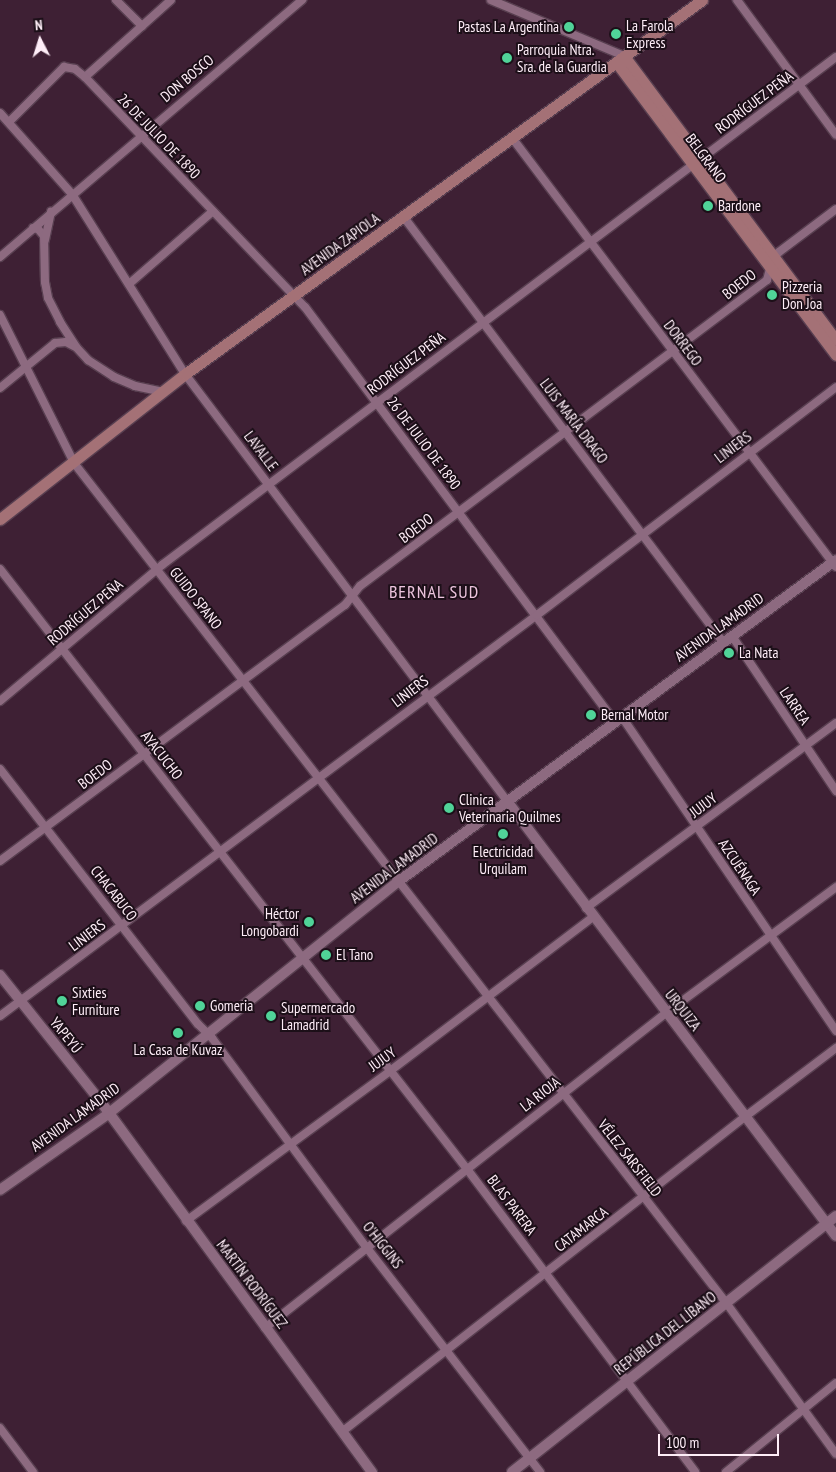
<!DOCTYPE html>
<meta charset="utf-8">
<style>
body{margin:0}
#map{position:relative;width:836px;height:1472px;overflow:hidden;background:#3e2034;font-family:"PT Sans Narrow",sans-serif}
div>[style]{position:absolute}
.roads{filter:drop-shadow(1px 0 #583f50) drop-shadow(-1px 0 #583f50) drop-shadow(0 1px #583f50) drop-shadow(0 -1px #583f50)}
.minor>*{height:8px;margin:-4px;padding:0 4px;transform-origin:4px;border-radius:4px;background:#8d6a80}
.tertiary>*{height:10px;margin:-5px;padding:0 5px;transform-origin:5px;border-radius:5px;background:#8d6a80}
.secondary>*{height:11px;margin:-5.5px;padding:0 5.5px;transform-origin:5.5px;border-radius:5.5px;background:#a47176}
.dots>*{width:14px;height:14px;translate:-50% -50%;box-sizing:border-box;border:2px solid #1c0f18;border-radius:50%}
span{translate:-50% -50%;white-space:nowrap;text-align:center;line-height:1.15;-webkit-text-stroke:4px #1c0f18;paint-order:stroke}
.poi-label{font-size:15px;color:#feedf7}
.left{translate:0 -50%;text-align:left}
.right{translate:-100% -50%;text-align:right}
.street-label{font-size:15px;color:#feedf7}
.quarter-label{font-size:18px;color:#ecc4dd;letter-spacing:1px}
.north{position:absolute;left:15px;top:15px;width:50px;height:50px;-webkit-text-stroke:4px #1c0f18;paint-order:stroke;rotate:355deg;font-size:14px;font-weight:700;line-height:20px;text-align:center;color:#feedf7}
.north::after{content:'';display:block;margin:auto;width:18px;height:22px;background:#feedf7;clip-path:polygon(50% 0,100% 100%,50% 72%,0 100%)}
.scale{position:absolute;left:658px;top:1434px;width:121px;height:22px;box-sizing:border-box;border:2px solid #feedf7;border-top:0;padding-left:6px;font-size:15px;line-height:18px;white-space:nowrap;color:#feedf7;-webkit-text-stroke:4px #1c0f18;paint-order:stroke}
</style>
<div id="map">
<div class="roads">
<div class="minor">
<div style="left:116px;top:0;width:37px;rotate:45deg"></div>
<div style="left:491px;top:0;width:144px;rotate:22.8deg"></div>
<div style="left:737px;top:0;width:167px;rotate:53.7deg"></div>
<div style="left:85px;top:77px;width:115px;rotate:-41.8deg"></div>
<div style="left:0;top:113px;width:108px;rotate:48.4deg"></div>
<div style="left:72px;top:194px;width:213px;rotate:57.9deg"></div>
<div style="left:185px;top:374px;width:535px;rotate:52.98deg"></div>
<div style="left:9px;top:122px;width:78px;rotate:-45deg"></div>
<div style="left:64px;top:67px;width:11px;rotate:10deg"></div>
<div style="left:75px;top:69px;width:13px;rotate:39deg"></div>
<div style="left:85px;top:77px;width:318px;rotate:46.3deg"></div>
<div style="left:305px;top:307px;width:518px;rotate:53.24deg"></div>
<div style="left:513px;top:139px;width:536px;rotate:52.96deg"></div>
<div style="left:403px;top:216px;width:533px;rotate:53.09deg"></div>
<div style="left:33px;top:228px;width:5px;rotate:11deg"></div>
<div style="left:38px;top:229px;width:9px;rotate:49deg"></div>
<div style="left:44px;top:236px;width:46px;rotate:88.8deg"></div>
<div style="left:45px;top:282px;width:16px;rotate:79deg"></div>
<div style="left:48px;top:298px;width:27px;rotate:63deg"></div>
<div style="left:60px;top:322px;width:30px;rotate:57deg"></div>
<div style="left:76px;top:347px;width:18px;rotate:47deg"></div>
<div style="left:88px;top:360px;width:31px;rotate:33deg"></div>
<div style="left:114px;top:377px;width:23px;rotate:23deg"></div>
<div style="left:135px;top:386px;width:29px;rotate:12deg"></div>
<div style="left:45px;top:240px;width:29px;rotate:-78deg"></div>
<div style="left:0;top:257px;width:397px;rotate:-40.4deg"></div>
<div style="left:129px;top:284px;width:111px;rotate:-41deg"></div>
<div style="left:0;top:315px;width:165px;rotate:63.4deg"></div>
<div style="left:74px;top:463px;width:1065px;rotate:52.17deg"></div>
<div style="left:727px;top:1304px;width:185px;rotate:54deg"></div>
<div style="left:0;top:388px;width:71px;rotate:-39.3deg"></div>
<div style="left:55px;top:343px;width:11px;rotate:-5deg"></div>
<div style="left:66px;top:342px;width:9px;rotate:27deg"></div>
<div style="left:0;top:569px;width:760px;rotate:52.11deg"></div>
<div style="left:467px;top:1169px;width:379px;rotate:53deg"></div>
<div style="left:732px;top:636px;width:187px;rotate:56.1deg"></div>
<div style="left:0;top:701px;width:212px;rotate:-40deg"></div>
<div style="left:162px;top:565px;width:844px;rotate:-37.01deg"></div>
<div style="left:622px;top:717px;width:380px;rotate:55.7deg"></div>
<div style="left:0;top:769px;width:323px;rotate:52.2deg"></div>
<div style="left:198px;top:1024px;width:20px;rotate:45deg"></div>
<div style="left:212px;top:1038px;width:261px;rotate:53.6deg"></div>
<div style="left:367px;top:1248px;width:283px;rotate:52.3deg"></div>
<div style="left:0;top:861px;width:430px;rotate:-36.6deg"></div>
<div style="left:345px;top:605px;width:24px;rotate:-52deg"></div>
<div style="left:360px;top:586px;width:509px;rotate:-36.94deg"></div>
<div style="left:767px;top:280px;width:23px;rotate:-75deg"></div>
<div style="left:773px;top:258px;width:8px;rotate:-45deg"></div>
<div style="left:779px;top:252px;width:71px;rotate:-37deg"></div>
<div style="left:586px;top:908px;width:311px;rotate:-36.5deg"></div>
<div style="left:0;top:1016px;width:670px;rotate:-36.75deg"></div>
<div style="left:537px;top:615px;width:376px;rotate:-37.3deg"></div>
<div style="left:186px;top:1221px;width:253px;rotate:-36.3deg"></div>
<div style="left:390px;top:1071px;width:255px;rotate:-37.2deg"></div>
<div style="left:265px;top:1328px;width:510px;rotate:-38.15deg"></div>
<div style="left:666px;top:1013px;width:212px;rotate:-36.5deg"></div>
<div style="left:0;top:1428px;width:55px;rotate:53.1deg"></div>
<div style="left:343px;top:1431px;width:512px;rotate:-38.01deg"></div>
<div style="left:746px;top:1116px;width:113px;rotate:-37.1deg"></div>
<div style="left:726px;top:1472px;width:141px;rotate:-39deg"></div>
</div>
<div class="tertiary">
<div style="left:507px;top:801px;width:545px;rotate:52.9deg"></div>
<div style="left:0;top:975px;width:162px;rotate:51.5deg"></div>
<div style="left:101px;top:1102px;width:459px;rotate:53.8deg"></div>
<div style="left:0;top:1190px;width:132px;rotate:-35.1deg"></div>
<div style="left:108px;top:1114px;width:373px;rotate:-38.7deg"></div>
<div style="left:399px;top:881px;width:542px;rotate:-36.3deg"></div>
<div style="left:512px;top:1472px;width:413px;rotate:-38.3deg"></div>
</div>
<div class="secondary">
<div style="left:624px;top:56px;width:354px;rotate:53.3deg"></div>
<div style="left:616px;top:62px;width:366px;rotate:53.1deg"></div>
<div style="left:0;top:519px;width:235px;rotate:-38.1deg"></div>
<div style="left:185px;top:374px;width:638px;rotate:-35.88deg"></div>
</div>
</div>
<div class="dots">
<div style="left:569px;top:27px;background:#50d398"></div>
<div style="left:616px;top:34px;background:#50d398"></div>
<div style="left:507px;top:58px;background:#50d398"></div>
<div style="left:708px;top:206px;background:#50d398"></div>
<div style="left:772px;top:295px;background:#50d398"></div>
<div style="left:729px;top:653px;background:#50d398"></div>
<div style="left:591px;top:715px;background:#50d398"></div>
<div style="left:449px;top:808px;background:#50d398"></div>
<div style="left:503px;top:834px;background:#50d398"></div>
<div style="left:309px;top:922px;background:#50d398"></div>
<div style="left:326px;top:955px;background:#50d398"></div>
<div style="left:62px;top:1001px;background:#50d398"></div>
<div style="left:200px;top:1006px;background:#50d398"></div>
<div style="left:271px;top:1016px;background:#50d398"></div>
<div style="left:178px;top:1033px;background:#50d398"></div>
</div>
<div class="poi-label">
<span class="left" style="left:626px;top:34px">La Farola<br>Express</span>
<span class="right" style="left:559px;top:27px">Pastas La Argentina</span>
<span class="left" style="left:517px;top:58px">Parroquia Ntra.<br>Sra. de la Guardia</span>
<span class="left" style="left:718px;top:206px">Bardone</span>
<span class="left" style="left:782px;top:295px">Pizzeria<br>Don Joa</span>
<span class="left" style="left:739px;top:653px">La Nata</span>
<span class="left" style="left:601px;top:715px">Bernal Motor</span>
<span class="left" style="left:459px;top:808px">Clinica<br>Veterinaria Quilmes</span>
<span style="left:503px;top:860px">Electricidad<br>Urquilam</span>
<span class="right" style="left:299px;top:922px">Héctor<br>Longobardi</span>
<span class="left" style="left:336px;top:955px">El Tano</span>
<span class="left" style="left:72px;top:1001px">Sixties<br>Furniture</span>
<span class="left" style="left:210px;top:1006px">Gomeria</span>
<span class="left" style="left:281px;top:1016px">Supermercado<br>Lamadrid</span>
<span style="left:178px;top:1050px">La Casa de Kuvaz</span>
</div>
<div class="street-label">
<span style="left:187px;top:78px;rotate:-40deg">DON BOSCO</span>
<span style="left:754px;top:102px;rotate:-37deg">RODRÍGUEZ PEÑA</span>
<span style="left:159px;top:136px;rotate:46deg">26 DE JULIO DE 1890</span>
<span style="left:706px;top:158px;rotate:53deg">BELGRANO</span>
<span style="left:340px;top:244px;rotate:-36deg">AVENIDA ZAPIOLA</span>
<span style="left:739px;top:284px;rotate:-38deg">BOEDO</span>
<span style="left:683px;top:343px;rotate:53deg">DORREGO</span>
<span style="left:406px;top:363px;rotate:-37deg">RODRÍGUEZ PEÑA</span>
<span style="left:574px;top:421px;rotate:53deg">LUIS MARÍA DRAGO</span>
<span style="left:424px;top:443px;rotate:53deg">26 DE JULIO DE 1890</span>
<span style="left:733px;top:447px;rotate:-37deg">LINIERS</span>
<span style="left:261px;top:451px;rotate:53deg">LAVALLE</span>
<span style="left:416px;top:528px;rotate:-37deg">BOEDO</span>
<span style="left:196px;top:598px;rotate:52deg">GUIDO SPANO</span>
<span style="left:85px;top:612px;rotate:-40deg">RODRÍGUEZ PEÑA</span>
<span style="left:719px;top:627px;rotate:-36deg">AVENIDA LAMADRID</span>
<span style="left:410px;top:691px;rotate:-37deg">LINIERS</span>
<span style="left:795px;top:706px;rotate:56deg">LARREA</span>
<span style="left:162px;top:755px;rotate:52deg">AYACUCHO</span>
<span style="left:95px;top:774px;rotate:-37deg">BOEDO</span>
<span style="left:703px;top:805px;rotate:-37deg">JUJUY</span>
<span style="left:740px;top:867px;rotate:56deg">AZCUÉNAGA</span>
<span style="left:394px;top:868px;rotate:-37deg">AVENIDA LAMADRID</span>
<span style="left:114px;top:893px;rotate:52deg">CHACABUCO</span>
<span style="left:87px;top:935px;rotate:-37deg">LINIERS</span>
<span style="left:683px;top:1010px;rotate:52deg">URQUIZA</span>
<span style="left:66px;top:1035px;rotate:51deg">YAPEYÚ</span>
<span style="left:382px;top:1059px;rotate:-36deg">JUJUY</span>
<span style="left:540px;top:1094px;rotate:-38deg">LA RIOJA</span>
<span style="left:75px;top:1117px;rotate:-36deg">AVENIDA LAMADRID</span>
<span style="left:630px;top:1158px;rotate:52deg">VÉLEZ SARSFIELD</span>
<span style="left:512px;top:1205px;rotate:53deg">BLAS PARERA</span>
<span style="left:581px;top:1229px;rotate:-38deg">CATAMARCA</span>
<span style="left:383px;top:1245px;rotate:52deg">O'HIGGINS</span>
<span style="left:252px;top:1284px;rotate:53deg">MARTÍN RODRÍGUEZ</span>
<span style="left:665px;top:1333px;rotate:-38deg">REPÚBLICA DEL LÍBANO</span>
</div>
<div class="quarter-label">
<span style="left:434px;top:592px">BERNAL SUD</span>
</div>
<div class="north">N</div>
<div class="scale">100 m</div>
</div>
